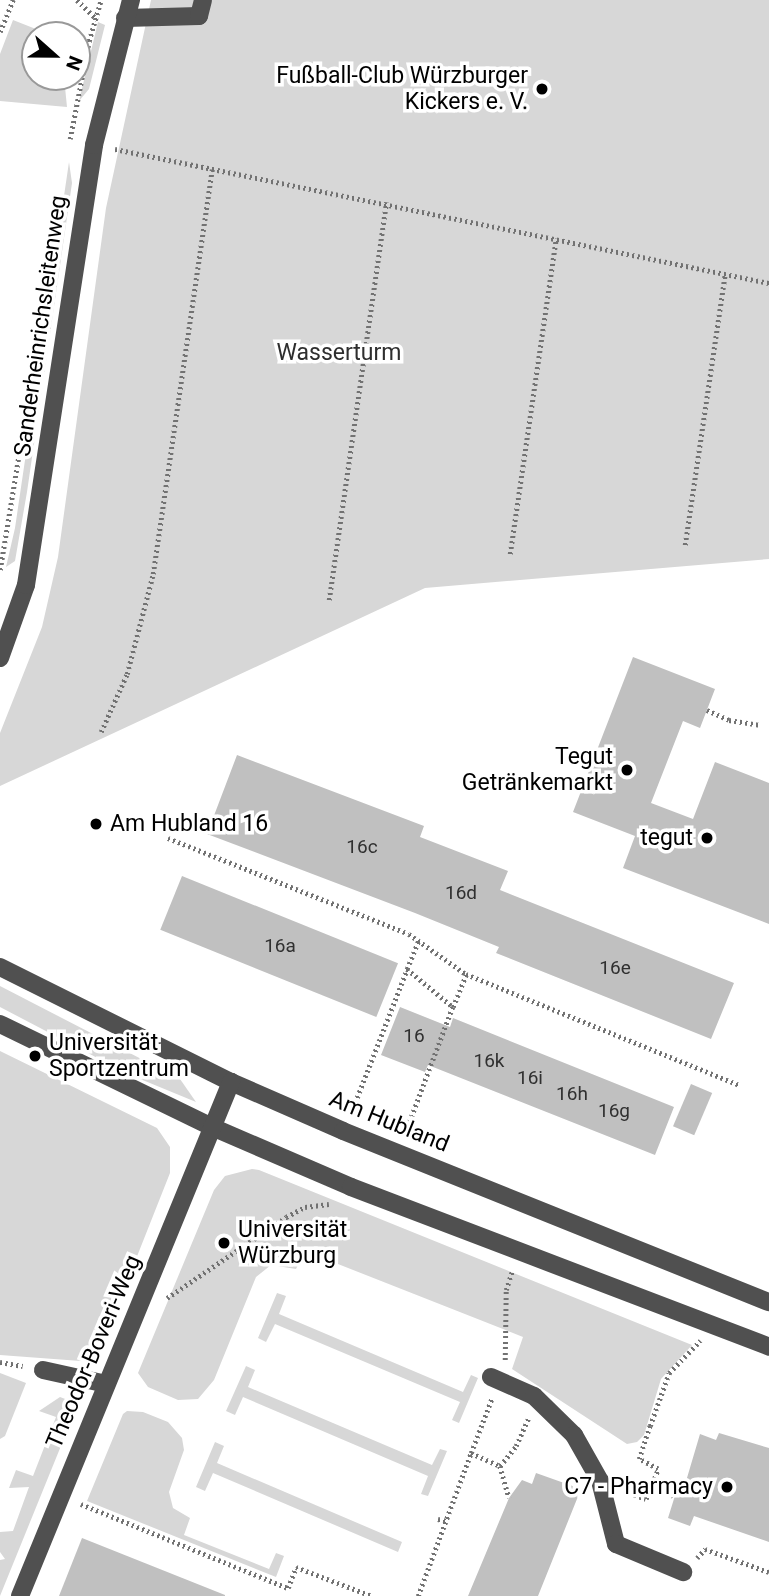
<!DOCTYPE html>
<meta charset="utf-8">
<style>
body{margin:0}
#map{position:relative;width:769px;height:1596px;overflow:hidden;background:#fff;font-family:Roboto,sans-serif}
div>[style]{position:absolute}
.green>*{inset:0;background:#d7d7d7}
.building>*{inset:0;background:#c0c0c0;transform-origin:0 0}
.path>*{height:4.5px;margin-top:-2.25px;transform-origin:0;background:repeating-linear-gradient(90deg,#727272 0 2px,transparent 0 5.5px)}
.minor>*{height:18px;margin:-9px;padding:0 9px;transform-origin:9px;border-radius:9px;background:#505050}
.dots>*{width:19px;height:19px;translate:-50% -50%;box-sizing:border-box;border:4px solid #fff;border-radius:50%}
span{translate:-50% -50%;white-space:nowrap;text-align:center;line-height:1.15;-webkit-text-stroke:7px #fff;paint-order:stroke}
.number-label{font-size:19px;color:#303030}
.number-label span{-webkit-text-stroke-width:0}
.poi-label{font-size:23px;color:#000}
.right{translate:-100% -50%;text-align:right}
.left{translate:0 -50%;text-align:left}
.street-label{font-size:23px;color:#000}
.park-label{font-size:23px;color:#2e2e2e}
.north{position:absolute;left:21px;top:21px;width:70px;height:70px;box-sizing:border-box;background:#fff;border:2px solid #999;border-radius:50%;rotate:111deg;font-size:19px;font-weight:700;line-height:28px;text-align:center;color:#000}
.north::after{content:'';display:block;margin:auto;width:24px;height:32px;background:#000;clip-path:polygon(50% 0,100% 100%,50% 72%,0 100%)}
</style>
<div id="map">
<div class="green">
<div style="clip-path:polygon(151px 0,769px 0,769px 559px,425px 588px,0 786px,0 733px,42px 627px,58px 557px,106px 208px)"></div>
<div style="clip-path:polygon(13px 20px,46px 33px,35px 35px,35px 77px,64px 77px,67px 107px,0 101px,0 54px)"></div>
<div style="clip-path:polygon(98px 22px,105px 25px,89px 89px,79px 101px)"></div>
<div style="clip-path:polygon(69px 162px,72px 183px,27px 492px,15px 561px,6px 567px,15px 528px)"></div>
<div style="clip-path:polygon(0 986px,180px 1079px,196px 1102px,128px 1074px,0 1007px)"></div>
<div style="clip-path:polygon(0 1051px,157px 1128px,170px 1147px,170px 1173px,134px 1264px,122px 1272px,111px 1299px,114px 1313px,94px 1362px,0 1355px)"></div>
<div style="clip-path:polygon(252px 1169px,259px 1170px,692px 1345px,661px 1379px,644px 1435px,637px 1442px,627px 1444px,512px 1369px,523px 1337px,305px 1251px,296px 1269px,271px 1265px,256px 1277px,214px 1380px,198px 1399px,178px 1400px,148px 1387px,138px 1373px,214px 1190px,225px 1176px)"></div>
<div style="clip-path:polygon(277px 1293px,286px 1296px,279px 1314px,463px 1392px,471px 1375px,478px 1378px,459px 1423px,452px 1420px,460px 1402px,275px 1324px,266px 1342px,258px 1338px)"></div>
<div style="clip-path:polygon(246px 1366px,255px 1370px,248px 1387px,432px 1465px,440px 1449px,447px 1451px,428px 1496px,421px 1494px,428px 1476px,243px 1397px,235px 1415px,226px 1411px)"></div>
<div style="clip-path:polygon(0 1373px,26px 1383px,5px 1436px,0 1439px)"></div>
<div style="clip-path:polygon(60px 1397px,78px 1404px,0 1596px,0 1560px,5px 1559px,0 1552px,0 1532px,13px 1531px,29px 1487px,9px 1488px,16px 1470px,33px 1476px,56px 1417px,39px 1411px)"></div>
<div style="clip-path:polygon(127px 1411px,143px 1412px,168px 1422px,182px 1438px,184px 1450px,169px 1492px,173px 1508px,190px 1518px,184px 1535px,269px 1569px,276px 1553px,284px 1556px,276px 1577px,87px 1501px,123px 1414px)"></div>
<div style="clip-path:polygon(215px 1442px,224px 1446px,217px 1463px,402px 1542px,398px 1552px,213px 1473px,205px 1491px,196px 1487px)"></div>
</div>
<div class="building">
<div style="clip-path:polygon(633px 657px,715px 689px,700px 728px,683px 721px,651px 803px,693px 819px,715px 762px,769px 783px,769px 924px,623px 868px,635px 836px,573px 812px)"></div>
<div style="clip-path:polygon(237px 755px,424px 826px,420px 837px,508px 871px,500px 890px,734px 983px,711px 1039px,496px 953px,499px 947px,415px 913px,207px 834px)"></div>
<div style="left:182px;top:876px;width:233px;height:58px;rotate:22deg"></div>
<div style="clip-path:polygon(400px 1007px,450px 1027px,453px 1018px,674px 1107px,655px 1155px,428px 1065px,425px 1072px,381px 1055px)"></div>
<div style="left:691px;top:1084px;width:23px;height:46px;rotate:23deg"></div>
<div style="clip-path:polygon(719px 1433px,769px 1448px,769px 1542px,694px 1516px,690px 1526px,668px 1518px,678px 1486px,684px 1488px,700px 1434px,716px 1440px)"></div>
<div style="clip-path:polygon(536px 1473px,581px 1489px,538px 1596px,468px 1596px,509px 1498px,522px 1480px,532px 1484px)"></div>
<div style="clip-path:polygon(82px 1538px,225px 1595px,225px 1596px,59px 1596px)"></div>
</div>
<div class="path">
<div style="left:77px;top:0;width:28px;rotate:44deg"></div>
<div style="left:0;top:32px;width:35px;rotate:-68deg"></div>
<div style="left:70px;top:139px;width:100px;rotate:-79deg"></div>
<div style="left:89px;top:41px;width:43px;rotate:-73.7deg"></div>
<div style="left:115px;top:149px;width:668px;rotate:11.58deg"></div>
<div style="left:685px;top:545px;width:274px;rotate:-81.6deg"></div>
<div style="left:510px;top:554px;width:319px;rotate:-81.7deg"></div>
<div style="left:0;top:570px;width:340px;rotate:-80.7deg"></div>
<div style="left:329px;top:600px;width:402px;rotate:-81.8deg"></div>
<div style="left:707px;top:710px;width:24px;rotate:24deg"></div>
<div style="left:729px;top:720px;width:31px;rotate:9deg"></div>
<div style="left:101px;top:732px;width:64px;rotate:-65.9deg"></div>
<div style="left:127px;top:674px;width:103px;rotate:-75.4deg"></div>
<div style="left:153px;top:574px;width:409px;rotate:-81.7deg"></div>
<div style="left:168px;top:838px;width:259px;rotate:21.7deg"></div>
<div style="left:409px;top:934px;width:70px;rotate:35.1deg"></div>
<div style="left:466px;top:974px;width:295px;rotate:22.1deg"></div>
<div style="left:407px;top:969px;width:32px;rotate:-68deg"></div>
<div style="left:453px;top:1007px;width:35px;rotate:-68deg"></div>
<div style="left:351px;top:1113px;width:155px;rotate:-68.7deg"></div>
<div style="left:407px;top:969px;width:60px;rotate:39.6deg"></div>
<div style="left:453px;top:1007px;width:134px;rotate:110.6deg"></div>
<div style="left:167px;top:1298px;width:144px;rotate:-34.2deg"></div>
<div style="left:286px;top:1217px;width:21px;rotate:-28deg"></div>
<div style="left:305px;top:1207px;width:24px;rotate:-7deg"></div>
<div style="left:505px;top:1360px;width:70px;rotate:-89.2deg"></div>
<div style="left:506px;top:1290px;width:19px;rotate:-72deg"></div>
<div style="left:0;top:1362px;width:23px;rotate:10deg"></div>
<div style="left:471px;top:1453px;width:59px;rotate:-69.1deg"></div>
<div style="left:500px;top:1466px;width:26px;rotate:-51deg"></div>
<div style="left:516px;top:1446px;width:30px;rotate:-66deg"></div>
<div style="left:650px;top:1489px;width:26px;rotate:16deg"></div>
<div style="left:624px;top:1491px;width:23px;rotate:20deg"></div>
<div style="left:646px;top:1499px;width:32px;rotate:-68deg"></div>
<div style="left:658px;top:1469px;width:21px;rotate:-152deg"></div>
<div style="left:639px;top:1459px;width:35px;rotate:-72deg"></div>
<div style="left:650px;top:1426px;width:56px;rotate:-70.3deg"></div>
<div style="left:669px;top:1373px;width:45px;rotate:-45.9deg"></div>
<div style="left:81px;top:1504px;width:223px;rotate:22.1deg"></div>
<div style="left:288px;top:1588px;width:22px;rotate:-69deg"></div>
<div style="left:296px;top:1567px;width:81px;rotate:20.9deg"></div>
<div style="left:438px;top:1519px;width:9px;rotate:13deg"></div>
<div style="left:697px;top:1558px;width:12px;rotate:-48deg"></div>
<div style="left:705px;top:1549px;width:68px;rotate:19.8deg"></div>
<div style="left:418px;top:1596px;width:153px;rotate:-69.7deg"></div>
<div style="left:471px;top:1453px;width:32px;rotate:24deg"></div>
<div style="left:500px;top:1466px;width:33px;rotate:74deg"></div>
</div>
<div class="minor">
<div style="left:125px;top:18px;width:74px;rotate:-1.5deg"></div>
<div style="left:199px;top:16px;width:16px;rotate:-76deg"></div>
<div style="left:0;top:658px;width:77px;rotate:-70.4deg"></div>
<div style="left:26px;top:585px;width:445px;rotate:-81.2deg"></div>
<div style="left:94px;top:145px;width:150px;rotate:-75.7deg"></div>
<div style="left:0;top:967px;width:258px;rotate:26.5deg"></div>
<div style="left:231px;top:1082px;width:122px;rotate:23.6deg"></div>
<div style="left:343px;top:1131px;width:459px;rotate:21.9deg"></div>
<div style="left:0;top:1024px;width:236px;rotate:25.9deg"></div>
<div style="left:212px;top:1127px;width:151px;rotate:23.3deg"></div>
<div style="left:351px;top:1187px;width:448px;rotate:20.9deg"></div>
<div style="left:43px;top:1370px;width:65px;rotate:12.5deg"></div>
<div style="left:491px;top:1377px;width:47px;rotate:23.8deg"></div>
<div style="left:534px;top:1396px;width:56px;rotate:44.3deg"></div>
<div style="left:574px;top:1435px;width:53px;rotate:60.5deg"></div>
<div style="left:600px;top:1481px;width:65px;rotate:75.7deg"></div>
<div style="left:616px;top:1544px;width:73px;rotate:22.7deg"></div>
<div style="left:20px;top:1596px;width:556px;rotate:-67.68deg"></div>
</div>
<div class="dots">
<div style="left:542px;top:89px;background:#000"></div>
<div style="left:627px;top:770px;background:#000"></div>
<div style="left:96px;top:824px;background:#000"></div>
<div style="left:707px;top:838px;background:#000"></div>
<div style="left:35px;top:1056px;background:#000"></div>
<div style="left:224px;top:1243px;background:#000"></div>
<div style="left:727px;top:1487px;background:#000"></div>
</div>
<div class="number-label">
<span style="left:362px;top:847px">16c</span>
<span style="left:461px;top:893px">16d</span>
<span style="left:280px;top:946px">16a</span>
<span style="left:615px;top:968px">16e</span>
<span style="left:414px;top:1036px">16</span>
<span style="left:489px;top:1061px">16k</span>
<span style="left:530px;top:1078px">16i</span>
<span style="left:572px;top:1094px">16h</span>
<span style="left:614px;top:1111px">16g</span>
</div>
<div class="poi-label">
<span class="right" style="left:528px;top:89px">Fußball-Club Würzburger<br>Kickers e. V.</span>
<span class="right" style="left:613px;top:770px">Tegut<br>Getränkemarkt</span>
<span class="left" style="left:110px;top:824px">Am Hubland 16</span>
<span class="right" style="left:693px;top:838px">tegut</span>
<span class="left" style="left:49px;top:1056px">Universität<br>Sportzentrum</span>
<span class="left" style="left:238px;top:1243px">Universität<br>Würzburg</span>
<span class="right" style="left:713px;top:1487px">C7 - Pharmacy</span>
</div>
<div class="street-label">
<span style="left:41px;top:326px;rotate:-82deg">Sanderheinrichsleitenweg</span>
<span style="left:389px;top:1122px;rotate:22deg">Am Hubland</span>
<span style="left:94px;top:1352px;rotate:-67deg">Theodor-Boveri-Weg</span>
</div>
<div class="park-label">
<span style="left:339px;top:353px">Wasserturm</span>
</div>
<div class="north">N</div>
</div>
